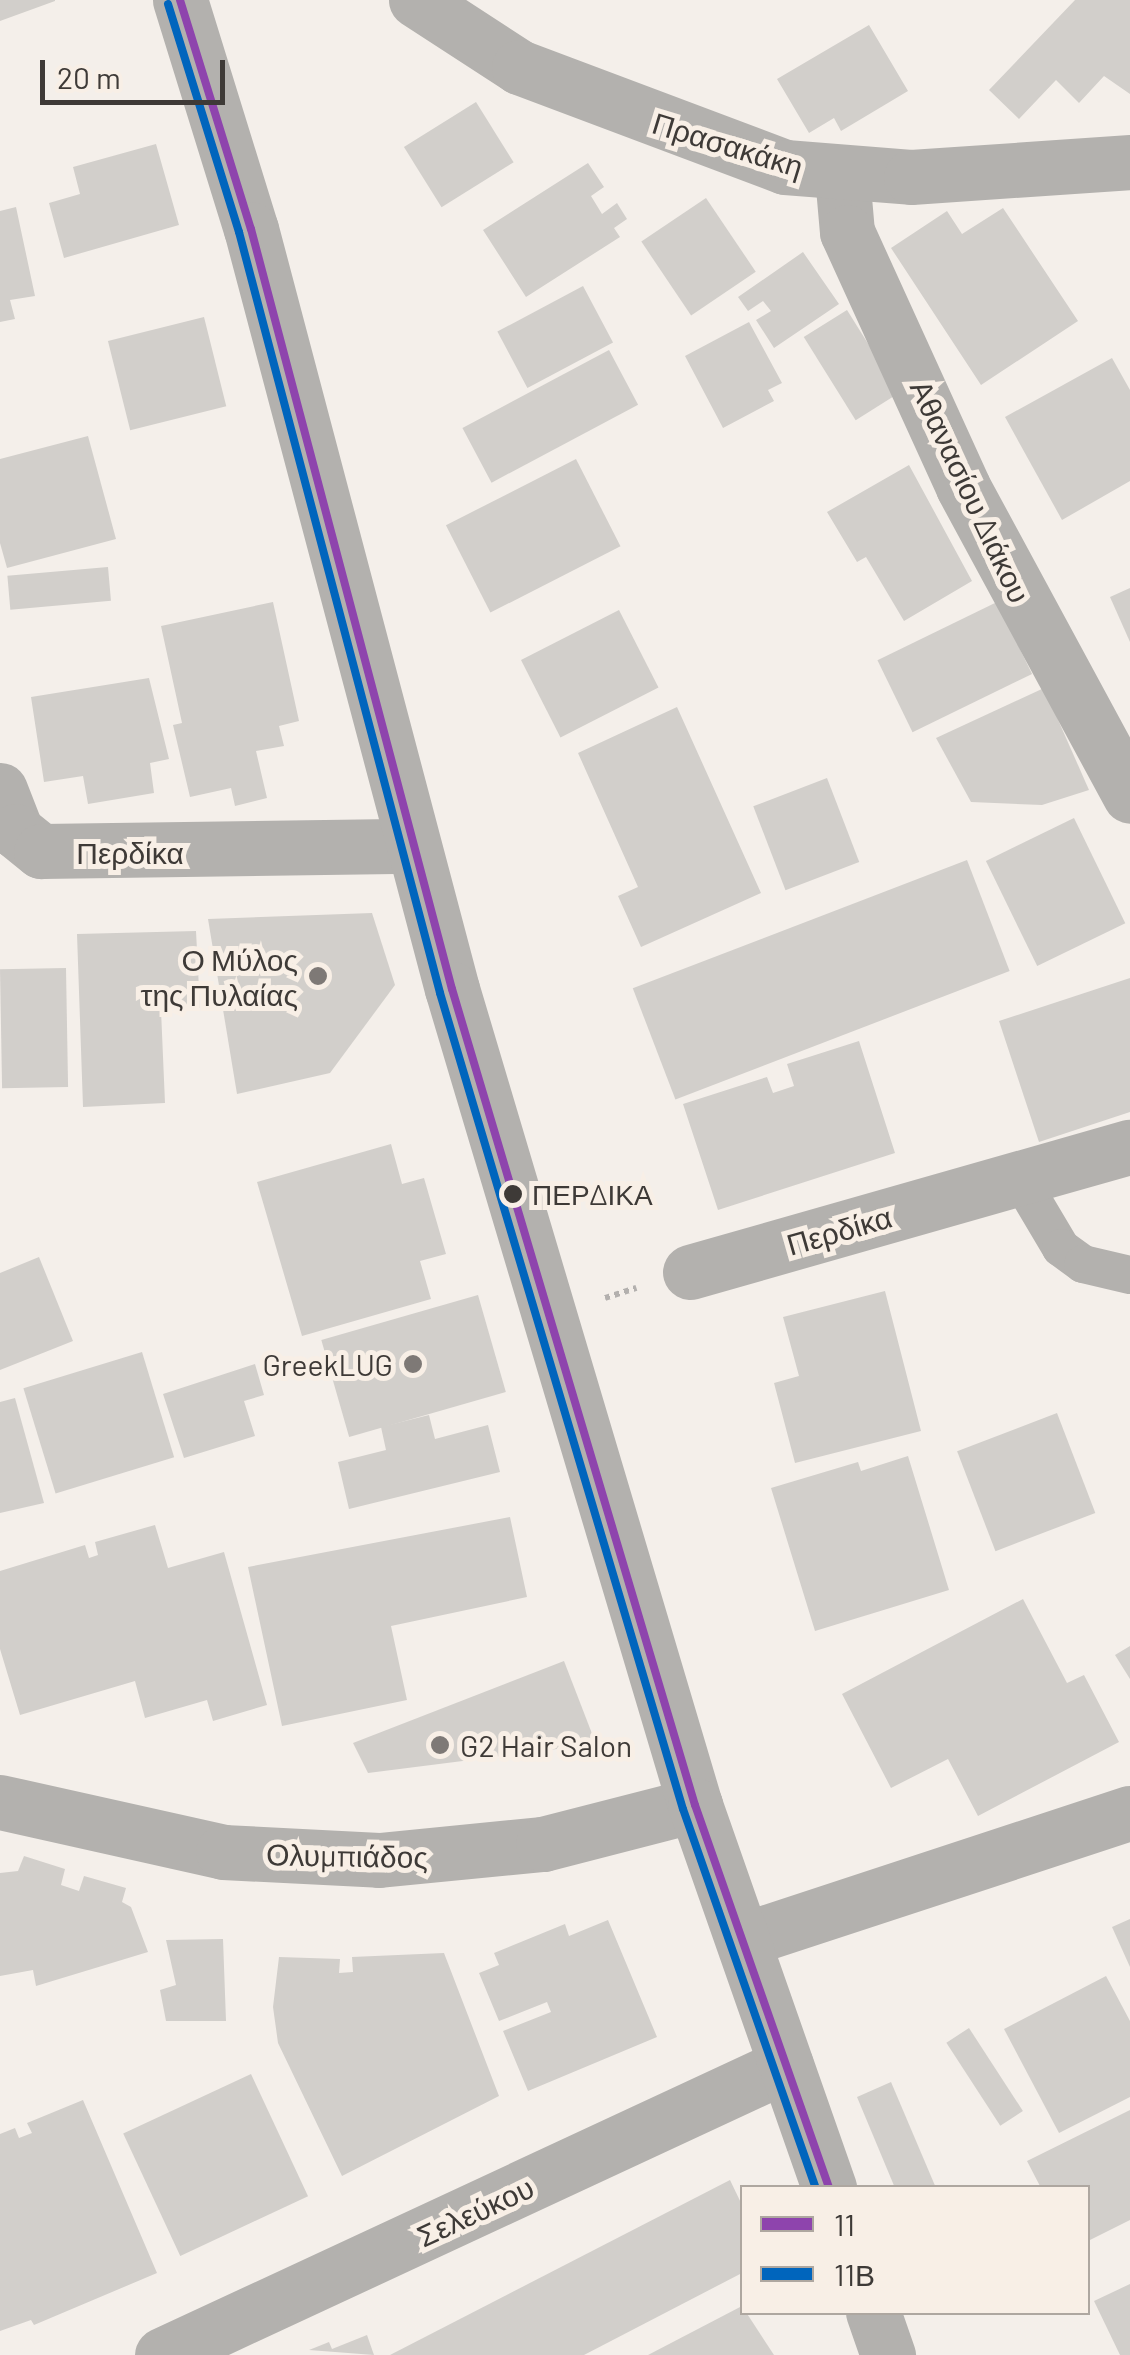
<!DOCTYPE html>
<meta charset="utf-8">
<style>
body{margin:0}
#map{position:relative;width:1130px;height:2355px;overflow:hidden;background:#f4efea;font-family:Barlow,sans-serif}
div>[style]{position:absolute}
.building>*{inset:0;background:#d2cfcb;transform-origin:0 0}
.path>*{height:6px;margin-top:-3px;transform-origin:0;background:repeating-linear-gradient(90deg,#b3b0ae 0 5px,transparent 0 10px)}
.service>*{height:38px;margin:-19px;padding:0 19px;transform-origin:19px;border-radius:19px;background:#b3b1ae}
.minor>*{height:55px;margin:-27.5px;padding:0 27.5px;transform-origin:27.5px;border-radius:27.5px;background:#b3b1ae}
.tertiary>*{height:55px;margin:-27.5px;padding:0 27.5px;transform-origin:27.5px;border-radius:27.5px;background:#b3b1ae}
.bus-1>*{height:8px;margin:-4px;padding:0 4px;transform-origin:4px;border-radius:4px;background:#8e44ad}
.bus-2>*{height:8px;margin:-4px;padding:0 4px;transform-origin:4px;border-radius:4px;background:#0065bd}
.dots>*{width:28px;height:28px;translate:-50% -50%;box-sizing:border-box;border:5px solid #f8efe6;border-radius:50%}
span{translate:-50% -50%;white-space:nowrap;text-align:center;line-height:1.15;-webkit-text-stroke:10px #f8efe6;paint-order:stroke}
.bus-label{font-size:28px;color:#3e3a37}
.left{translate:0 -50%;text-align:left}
.street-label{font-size:30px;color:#3e3a37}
.poi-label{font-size:30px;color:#3e3a37}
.right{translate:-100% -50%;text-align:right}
.legend{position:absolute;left:740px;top:2185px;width:350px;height:130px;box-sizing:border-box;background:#f8efe6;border:2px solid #aea7a0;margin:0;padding:12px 18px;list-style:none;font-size:30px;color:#3e3a37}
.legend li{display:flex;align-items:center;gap:20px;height:50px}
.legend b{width:50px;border:2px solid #aea7a0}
.scale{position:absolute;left:40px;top:60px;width:185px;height:45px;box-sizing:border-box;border:5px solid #3e3a37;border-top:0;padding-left:12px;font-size:30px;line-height:35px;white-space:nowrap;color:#3e3a37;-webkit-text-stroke:8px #f8efe6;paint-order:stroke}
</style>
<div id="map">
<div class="building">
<div style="clip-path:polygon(0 0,55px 0,55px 1px,0 21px)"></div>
<div style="clip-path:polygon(1075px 0,1130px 0,1130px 94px,1104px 76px,1079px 103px,1056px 80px,1019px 119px,989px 90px)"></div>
<div style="clip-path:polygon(869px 25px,908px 91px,841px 131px,834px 118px,809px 133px,777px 79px)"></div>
<div style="left:476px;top:102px;width:71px;height:85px;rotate:58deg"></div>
<div style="clip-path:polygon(156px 144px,179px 225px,64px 258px,49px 203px,80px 194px,73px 167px)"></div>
<div style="clip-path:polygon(588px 163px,604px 187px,591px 196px,602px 214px,617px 203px,627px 219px,614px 228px,620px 237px,526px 297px,483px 230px)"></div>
<div style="left:706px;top:198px;width:89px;height:78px;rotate:56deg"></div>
<div style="clip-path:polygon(16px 207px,35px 296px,10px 300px,15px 319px,0 322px,0 211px)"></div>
<div style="clip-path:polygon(1003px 208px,1078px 321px,981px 385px,891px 248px,947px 211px,962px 234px)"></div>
<div style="clip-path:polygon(803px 252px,839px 304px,774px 348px,756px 320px,771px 311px,763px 301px,748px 311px,738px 297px)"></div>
<div style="left:583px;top:286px;width:64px;height:97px;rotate:62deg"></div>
<div style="left:847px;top:310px;width:98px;height:51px;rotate:58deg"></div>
<div style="left:204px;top:317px;width:92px;height:99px;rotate:76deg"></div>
<div style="clip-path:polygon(749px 322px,782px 383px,768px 390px,774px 401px,723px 428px,685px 356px)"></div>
<div style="left:609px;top:350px;width:62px;height:166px;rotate:62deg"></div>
<div style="clip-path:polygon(1112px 358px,1130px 390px,1130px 481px,1062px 520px,1005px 417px)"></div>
<div style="clip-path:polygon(88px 436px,116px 539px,7px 568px,0 543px,0 459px)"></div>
<div style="left:576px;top:459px;width:98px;height:146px;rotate:63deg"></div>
<div style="clip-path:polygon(909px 465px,972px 581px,904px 621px,866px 557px,857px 562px,827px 512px)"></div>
<div style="left:108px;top:567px;width:34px;height:101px;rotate:85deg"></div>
<div style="clip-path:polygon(1130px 588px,1130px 642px,1110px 597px)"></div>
<div style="clip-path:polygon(273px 602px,299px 721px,279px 726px,284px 746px,256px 751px,267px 798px,235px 806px,231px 788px,190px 797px,173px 725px,182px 723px,161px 626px)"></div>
<div style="left:997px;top:602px;width:80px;height:133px;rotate:64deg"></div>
<div style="left:619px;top:610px;width:87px;height:110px;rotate:63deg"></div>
<div style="clip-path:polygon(149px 678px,169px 759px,150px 763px,154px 793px,88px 804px,83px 776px,44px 782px,31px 697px)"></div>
<div style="clip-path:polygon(1044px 688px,1089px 790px,1042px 805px,971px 802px,936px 738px)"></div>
<div style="clip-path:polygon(677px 707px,761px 893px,641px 947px,618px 896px,638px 887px,578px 753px)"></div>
<div style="left:827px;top:778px;width:90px;height:79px;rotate:69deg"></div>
<div style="left:1074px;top:818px;width:117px;height:98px;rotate:64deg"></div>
<div style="left:967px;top:860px;width:119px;height:358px;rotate:69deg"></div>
<div style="clip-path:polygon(372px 913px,395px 985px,330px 1073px,237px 1094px,208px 919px)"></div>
<div style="clip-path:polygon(196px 931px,200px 1008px,161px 1010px,165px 1103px,83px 1107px,77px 934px)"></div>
<div style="left:66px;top:968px;width:119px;height:66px;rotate:89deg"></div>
<div style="clip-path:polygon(1130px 978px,1130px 1112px,1039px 1142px,999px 1021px)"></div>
<div style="clip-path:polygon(859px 1041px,895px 1153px,718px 1210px,683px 1104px,767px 1077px,773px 1093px,794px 1086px,787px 1064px)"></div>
<div style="clip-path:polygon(391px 1144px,402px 1184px,424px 1178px,446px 1254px,420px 1261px,431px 1299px,302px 1336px,257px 1182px)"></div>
<div style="clip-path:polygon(39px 1257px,73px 1341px,0 1370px,0 1273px)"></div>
<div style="clip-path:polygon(885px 1291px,921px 1431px,795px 1463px,774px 1383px,799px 1376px,783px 1317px)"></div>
<div style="left:478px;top:1295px;width:101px;height:163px;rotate:74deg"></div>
<div style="left:142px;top:1352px;width:110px;height:124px;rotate:73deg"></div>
<div style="clip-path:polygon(255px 1364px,264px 1395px,244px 1401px,255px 1436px,184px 1458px,163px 1394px)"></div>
<div style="clip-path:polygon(15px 1398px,44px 1503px,0 1513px,0 1402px)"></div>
<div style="left:1057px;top:1413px;width:107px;height:107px;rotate:69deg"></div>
<div style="clip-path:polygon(429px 1415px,435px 1439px,488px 1425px,500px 1472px,349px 1509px,338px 1462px,386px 1450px,381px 1427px)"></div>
<div style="clip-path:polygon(908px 1456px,949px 1590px,815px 1631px,771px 1488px,858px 1462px,861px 1471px)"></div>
<div style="clip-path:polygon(510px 1517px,527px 1597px,391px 1626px,407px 1700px,282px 1726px,248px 1567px)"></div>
<div style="clip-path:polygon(155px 1525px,168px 1568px,224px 1552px,267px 1705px,213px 1721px,207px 1700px,145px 1718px,135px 1681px,20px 1715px,0 1649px,0 1571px,85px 1545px,89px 1558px,98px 1555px,95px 1542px)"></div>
<div style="clip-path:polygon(1023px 1599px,1067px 1683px,1084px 1675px,1119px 1742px,978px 1816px,948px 1759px,891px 1788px,842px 1694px)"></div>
<div style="clip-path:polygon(1130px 1646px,1130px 1679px,1115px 1655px)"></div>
<div style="clip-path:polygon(564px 1661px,596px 1744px,368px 1773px,353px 1743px)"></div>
<div style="clip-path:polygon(24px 1856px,65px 1869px,61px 1885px,79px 1891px,84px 1876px,126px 1888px,122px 1902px,131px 1907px,148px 1952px,36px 1986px,33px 1970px,0 1976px,0 1873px,18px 1871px)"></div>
<div style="clip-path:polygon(1130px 1919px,1130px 1967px,1112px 1927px)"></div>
<div style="clip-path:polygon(608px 1920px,657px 2037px,528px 2091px,503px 2031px,551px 2012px,547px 2002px,499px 2021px,479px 1973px,499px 1965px,494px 1953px,565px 1924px,569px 1936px)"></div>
<div style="clip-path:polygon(223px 1939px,226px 2021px,166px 2021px,160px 1990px,176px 1985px,166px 1940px)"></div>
<div style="clip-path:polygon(444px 1953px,499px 2096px,342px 2176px,278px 2043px,273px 2007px,279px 1957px,340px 1959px,339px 1973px,353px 1972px,352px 1957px)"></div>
<div style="clip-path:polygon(1106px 1976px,1130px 2021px,1130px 2097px,1059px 2133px,1004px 2029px)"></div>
<div style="left:969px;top:2028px;width:99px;height:27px;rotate:57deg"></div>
<div style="left:251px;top:2074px;width:135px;height:141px;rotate:65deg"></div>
<div style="clip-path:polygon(891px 2082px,936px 2188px,895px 2188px,857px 2097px)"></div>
<div style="clip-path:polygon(83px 2100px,157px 2273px,34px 2325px,31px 2320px,0 2331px,0 2134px,15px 2128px,19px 2138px,32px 2133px,27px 2123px)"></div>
<div style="clip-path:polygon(1130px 2110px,1130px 2220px,1088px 2241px,1088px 2188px,1041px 2188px,1027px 2161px)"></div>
<div style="clip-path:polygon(730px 2180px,742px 2205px,742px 2273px,584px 2355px,390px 2355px)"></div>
<div style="clip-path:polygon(1130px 2284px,1130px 2355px,1120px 2355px,1094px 2301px)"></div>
<div style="clip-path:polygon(742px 2306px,774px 2355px,648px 2355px)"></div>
<div style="clip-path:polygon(367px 2335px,374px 2355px,309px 2350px,329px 2342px,332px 2349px)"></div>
</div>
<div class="path">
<div style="left:605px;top:1298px;width:33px;rotate:-18deg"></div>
</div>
<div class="service">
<div style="left:1020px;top:1179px;width:80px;rotate:59.3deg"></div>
<div style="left:1061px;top:1248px;width:27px;rotate:36deg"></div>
<div style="left:1083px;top:1264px;width:48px;rotate:13.2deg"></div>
</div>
<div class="minor">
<div style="left:842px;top:175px;width:57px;rotate:85deg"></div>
<div style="left:847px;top:232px;width:280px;rotate:65.5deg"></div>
<div style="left:963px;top:487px;width:351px;rotate:61.6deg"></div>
<div style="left:0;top:790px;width:44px;rotate:68.7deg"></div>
<div style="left:16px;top:831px;width:32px;rotate:39deg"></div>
<div style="left:41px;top:851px;width:372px;rotate:-0.8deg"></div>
<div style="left:690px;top:1272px;width:457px;rotate:-15.9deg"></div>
<div style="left:0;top:1802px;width:229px;rotate:12.6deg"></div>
<div style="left:223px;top:1852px;width:156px;rotate:2.9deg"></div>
<div style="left:379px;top:1860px;width:165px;rotate:-5.6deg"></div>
<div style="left:543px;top:1844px;width:157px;rotate:-14.4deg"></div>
<div style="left:743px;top:1940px;width:407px;rotate:-18.2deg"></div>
<div style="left:162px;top:2355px;width:688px;rotate:-24.93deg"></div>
</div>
<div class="tertiary">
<div style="left:180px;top:0;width:240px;rotate:72.8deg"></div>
<div style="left:251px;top:229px;width:786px;rotate:75.19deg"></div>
<div style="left:452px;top:989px;width:851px;rotate:73.42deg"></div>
<div style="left:695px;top:1805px;width:406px;rotate:70.7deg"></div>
<div style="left:416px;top:0;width:123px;rotate:33deg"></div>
<div style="left:519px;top:67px;width:284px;rotate:20.6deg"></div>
<div style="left:785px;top:167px;width:126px;rotate:4.5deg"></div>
<div style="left:911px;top:177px;width:220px;rotate:-3.9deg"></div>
<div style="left:873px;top:2312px;width:46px;rotate:70.8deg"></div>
</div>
<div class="bus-1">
<div style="left:180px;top:0;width:240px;rotate:72.8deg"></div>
<div style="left:251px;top:229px;width:786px;rotate:75.19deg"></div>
<div style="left:452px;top:989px;width:851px;rotate:73.42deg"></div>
<div style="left:695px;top:1805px;width:406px;rotate:70.7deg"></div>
</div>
<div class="bus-2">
<div style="left:168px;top:4px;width:239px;rotate:72.7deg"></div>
<div style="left:239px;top:232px;width:787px;rotate:75.2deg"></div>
<div style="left:440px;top:993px;width:851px;rotate:73.42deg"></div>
<div style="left:683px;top:1809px;width:402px;rotate:70.7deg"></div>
</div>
<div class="dots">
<div style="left:318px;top:976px;background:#7e7976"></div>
<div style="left:513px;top:1194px;background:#3e3a37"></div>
<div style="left:413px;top:1364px;background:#7e7976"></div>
<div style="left:440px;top:1745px;background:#7e7976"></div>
</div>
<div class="bus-label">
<span class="left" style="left:532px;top:1194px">ΠΕΡΔΙΚΑ</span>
</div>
<div class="street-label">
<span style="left:728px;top:144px;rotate:17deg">Πρασακάκη</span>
<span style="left:971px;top:491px;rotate:65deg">Αθανασίου Διάκου</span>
<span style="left:130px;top:852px">Περδίκα</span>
<span style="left:839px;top:1230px;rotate:-16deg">Περδίκα</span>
<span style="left:347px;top:1855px;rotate:1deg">Ολυμπιάδος</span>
<span style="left:475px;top:2211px;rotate:-25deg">Σελεύκου</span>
</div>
<div class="poi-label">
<span class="right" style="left:298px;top:976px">Ο Μύλος<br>της Πυλαίας</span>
<span class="right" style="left:393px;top:1364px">GreekLUG</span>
<span class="left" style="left:460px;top:1745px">G2 Hair Salon</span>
</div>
<ul class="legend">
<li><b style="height:12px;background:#8e44ad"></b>11</li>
<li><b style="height:12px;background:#0065bd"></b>11Β</li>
</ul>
<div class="scale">20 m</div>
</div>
